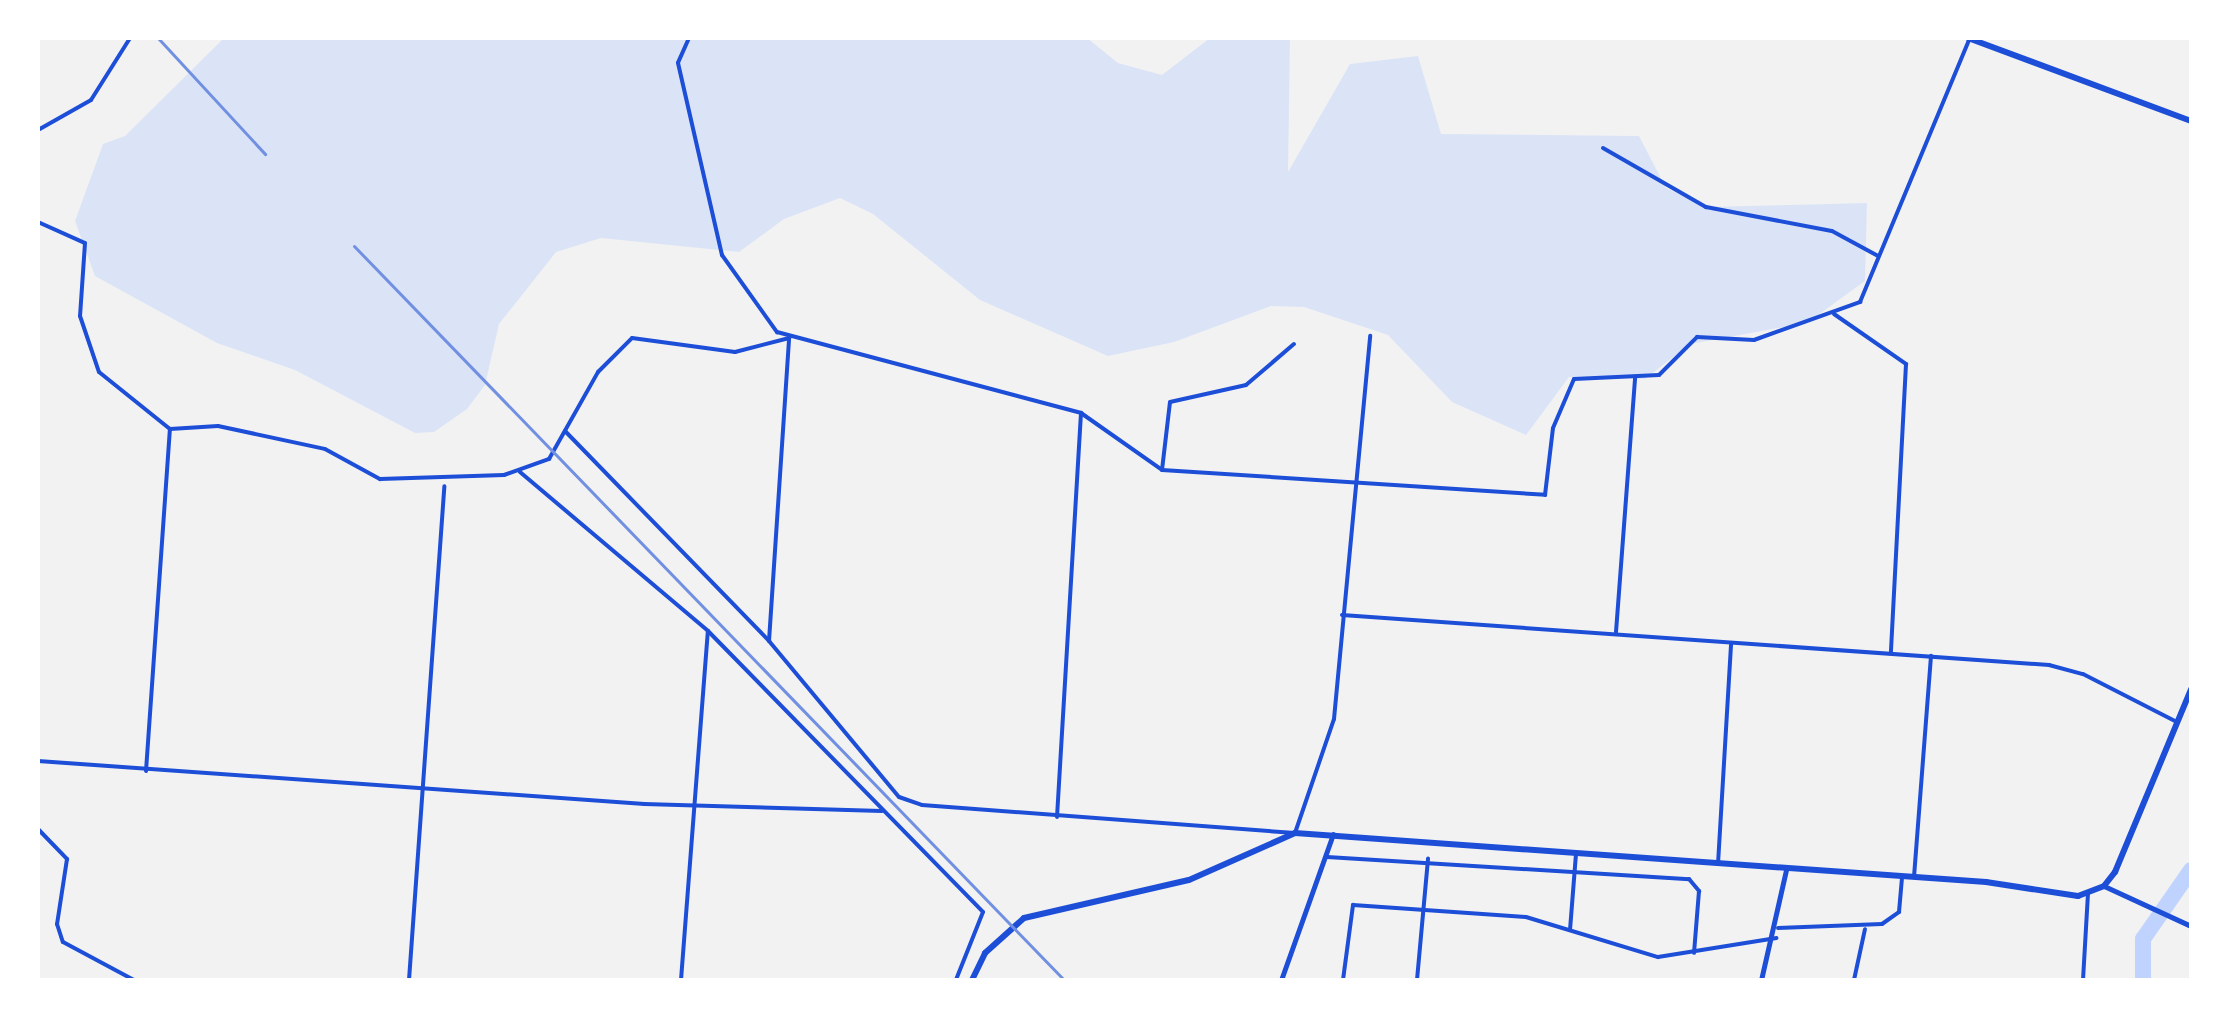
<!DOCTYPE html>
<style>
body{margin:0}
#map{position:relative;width:2229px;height:1018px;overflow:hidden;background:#f2f2f2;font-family:"Archivo Narrow",sans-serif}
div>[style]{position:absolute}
.green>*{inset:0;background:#dbe4f7}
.river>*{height:16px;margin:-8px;padding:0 8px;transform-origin:8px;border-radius:8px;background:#bfd3fe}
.minor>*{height:4px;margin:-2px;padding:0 2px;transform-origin:2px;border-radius:2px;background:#1d4ed8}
.tertiary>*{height:5px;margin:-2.5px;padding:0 2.5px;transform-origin:2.5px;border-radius:2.5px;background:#1d4ed8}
.secondary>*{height:6px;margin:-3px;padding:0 3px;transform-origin:3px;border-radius:3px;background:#1d4ed8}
.primary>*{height:6px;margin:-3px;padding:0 3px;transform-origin:3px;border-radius:3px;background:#1d4ed8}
.rail>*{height:3px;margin:-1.5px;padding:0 1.5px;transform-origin:1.5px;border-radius:1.5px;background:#7290e2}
span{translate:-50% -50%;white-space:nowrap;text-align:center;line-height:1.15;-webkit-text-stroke:8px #fff;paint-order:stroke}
.frame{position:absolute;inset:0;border:40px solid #fff;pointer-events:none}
</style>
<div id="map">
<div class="green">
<div style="clip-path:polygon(224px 38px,1087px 38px,1118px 63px,1162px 75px,1210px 38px,1290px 38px,1288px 172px,1350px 64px,1418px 56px,1441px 134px,1639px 136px,1666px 188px,1706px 207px,1867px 203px,1865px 281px,1807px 323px,1690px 344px,1645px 379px,1569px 377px,1526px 435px,1452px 402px,1388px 335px,1304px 307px,1271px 306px,1174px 342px,1108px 356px,980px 300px,873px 214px,840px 198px,784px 219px,739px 252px,601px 238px,556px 252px,499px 324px,485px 385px,467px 409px,434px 432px,415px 433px,295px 370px,217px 343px,95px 276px,75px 221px,103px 144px,125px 136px)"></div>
</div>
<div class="river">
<div style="left:2143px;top:980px;width:41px;rotate:-90deg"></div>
<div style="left:2143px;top:939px;width:84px;rotate:-55.2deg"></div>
</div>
<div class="minor">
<div style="left:689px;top:38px;width:27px;rotate:114deg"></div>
<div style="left:678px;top:63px;width:197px;rotate:77.1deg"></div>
<div style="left:722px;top:255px;width:95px;rotate:54.5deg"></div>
<div style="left:777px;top:332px;width:315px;rotate:14.9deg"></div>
<div style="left:1081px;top:413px;width:99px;rotate:35.1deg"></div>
<div style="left:1162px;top:470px;width:384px;rotate:3.7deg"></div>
<div style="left:1545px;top:495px;width:67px;rotate:-83.2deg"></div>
<div style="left:1553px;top:428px;width:53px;rotate:-66.8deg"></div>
<div style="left:1574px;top:379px;width:85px;rotate:-2.7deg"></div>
<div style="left:1659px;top:375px;width:54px;rotate:-45deg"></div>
<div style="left:1697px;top:337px;width:57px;rotate:3deg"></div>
<div style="left:1754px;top:340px;width:113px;rotate:-19.7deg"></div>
<div style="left:1860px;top:302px;width:284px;rotate:-67.4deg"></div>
<div style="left:38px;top:130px;width:61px;rotate:-29.5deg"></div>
<div style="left:91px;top:100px;width:73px;rotate:-57.8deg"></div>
<div style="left:1603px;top:148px;width:119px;rotate:29.8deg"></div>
<div style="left:1706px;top:207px;width:128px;rotate:10.8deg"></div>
<div style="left:1832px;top:231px;width:52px;rotate:28.5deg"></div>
<div style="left:38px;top:222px;width:51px;rotate:24.1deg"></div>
<div style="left:85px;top:243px;width:73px;rotate:93.9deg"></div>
<div style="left:80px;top:316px;width:59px;rotate:71.3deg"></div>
<div style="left:99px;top:372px;width:91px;rotate:38.8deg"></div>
<div style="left:170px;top:429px;width:48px;rotate:-3.6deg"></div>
<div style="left:218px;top:426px;width:109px;rotate:12.1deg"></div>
<div style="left:325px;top:449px;width:63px;rotate:28.6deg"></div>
<div style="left:380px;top:479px;width:124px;rotate:-1.8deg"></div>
<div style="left:504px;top:475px;width:48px;rotate:-19.6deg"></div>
<div style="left:549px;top:459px;width:100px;rotate:-60.6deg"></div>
<div style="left:598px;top:372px;width:48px;rotate:-45deg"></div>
<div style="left:632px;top:338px;width:104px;rotate:7.7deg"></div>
<div style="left:735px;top:352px;width:56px;rotate:-14.5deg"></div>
<div style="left:1834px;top:314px;width:88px;rotate:34.8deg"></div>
<div style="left:1906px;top:364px;width:289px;rotate:93deg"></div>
<div style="left:565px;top:431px;width:293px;rotate:45.8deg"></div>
<div style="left:769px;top:641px;width:203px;rotate:50.2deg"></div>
<div style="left:899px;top:797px;width:24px;rotate:19deg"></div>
<div style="left:922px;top:805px;width:374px;rotate:4.3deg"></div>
<div style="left:1295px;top:833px;width:120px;rotate:-71.1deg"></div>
<div style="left:1334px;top:719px;width:385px;rotate:-84.6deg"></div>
<div style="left:1162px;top:470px;width:68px;rotate:-83.3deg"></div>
<div style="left:1170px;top:402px;width:78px;rotate:-12.6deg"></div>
<div style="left:1246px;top:385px;width:63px;rotate:-40.5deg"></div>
<div style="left:520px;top:472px;width:246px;rotate:40.2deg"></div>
<div style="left:708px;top:631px;width:393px;rotate:45.6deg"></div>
<div style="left:983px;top:912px;width:73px;rotate:111.7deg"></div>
<div style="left:1342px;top:615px;width:709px;rotate:4.05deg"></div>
<div style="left:2049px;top:665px;width:35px;rotate:15deg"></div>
<div style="left:2083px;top:674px;width:106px;rotate:27.1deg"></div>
<div style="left:1616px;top:632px;width:256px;rotate:-85.7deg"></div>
<div style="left:769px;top:641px;width:304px;rotate:-86.2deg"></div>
<div style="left:38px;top:761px;width:608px;rotate:4.06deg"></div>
<div style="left:644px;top:804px;width:238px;rotate:1.7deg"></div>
<div style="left:146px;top:771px;width:343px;rotate:-86deg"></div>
<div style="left:1057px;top:817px;width:405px;rotate:-86.6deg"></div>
<div style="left:38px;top:829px;width:42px;rotate:46deg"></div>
<div style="left:67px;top:859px;width:66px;rotate:98.7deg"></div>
<div style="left:57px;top:924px;width:19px;rotate:72deg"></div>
<div style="left:63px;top:942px;width:81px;rotate:28.2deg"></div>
<div style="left:1327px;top:857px;width:363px;rotate:3.5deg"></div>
<div style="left:1689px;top:879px;width:16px;rotate:50deg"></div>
<div style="left:1699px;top:891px;width:62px;rotate:94.6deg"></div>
<div style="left:1718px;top:864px;width:221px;rotate:-86.6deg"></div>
<div style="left:1914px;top:877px;width:222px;rotate:-85.6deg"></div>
<div style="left:1778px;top:928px;width:104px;rotate:-2.2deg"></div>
<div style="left:1882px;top:924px;width:21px;rotate:-35deg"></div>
<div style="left:1899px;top:912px;width:35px;rotate:-85deg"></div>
<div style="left:1570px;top:930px;width:77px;rotate:-85.5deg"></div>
<div style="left:409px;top:980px;width:495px;rotate:-85.9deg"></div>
<div style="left:681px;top:980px;width:350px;rotate:-85.6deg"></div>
<div style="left:1343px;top:980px;width:76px;rotate:-82.4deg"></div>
<div style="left:1353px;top:905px;width:173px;rotate:4deg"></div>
<div style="left:1526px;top:917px;width:138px;rotate:16.9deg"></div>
<div style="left:1658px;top:957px;width:120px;rotate:-9.1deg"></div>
<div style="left:1417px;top:980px;width:122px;rotate:-84.8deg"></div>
<div style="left:1854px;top:980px;width:52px;rotate:-77.8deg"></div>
<div style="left:2083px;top:980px;width:88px;rotate:-86.7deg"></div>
</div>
<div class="tertiary">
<div style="left:2104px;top:886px;width:96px;rotate:24.7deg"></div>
<div style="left:1281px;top:980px;width:155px;rotate:-70.4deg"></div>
<div style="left:1761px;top:980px;width:113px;rotate:-77.2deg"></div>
</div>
<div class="secondary">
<div style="left:1968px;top:38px;width:238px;rotate:20.4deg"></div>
</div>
<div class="primary">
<div style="left:972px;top:980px;width:30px;rotate:-64deg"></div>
<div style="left:985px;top:953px;width:52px;rotate:-41.9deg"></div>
<div style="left:1024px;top:918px;width:169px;rotate:-13deg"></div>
<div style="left:1189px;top:880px;width:116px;rotate:-23.9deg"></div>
<div style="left:1295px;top:833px;width:693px;rotate:4.06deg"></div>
<div style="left:1986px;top:882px;width:93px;rotate:8.7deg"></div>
<div style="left:2078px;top:896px;width:28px;rotate:-21deg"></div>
<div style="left:2104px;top:886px;width:18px;rotate:-52deg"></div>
<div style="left:2115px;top:872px;width:198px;rotate:-67.4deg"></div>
</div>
<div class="rail">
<div style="left:158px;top:38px;width:158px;rotate:47.3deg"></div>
<div style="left:354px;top:246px;width:1021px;rotate:45.95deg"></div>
</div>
<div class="frame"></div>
</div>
